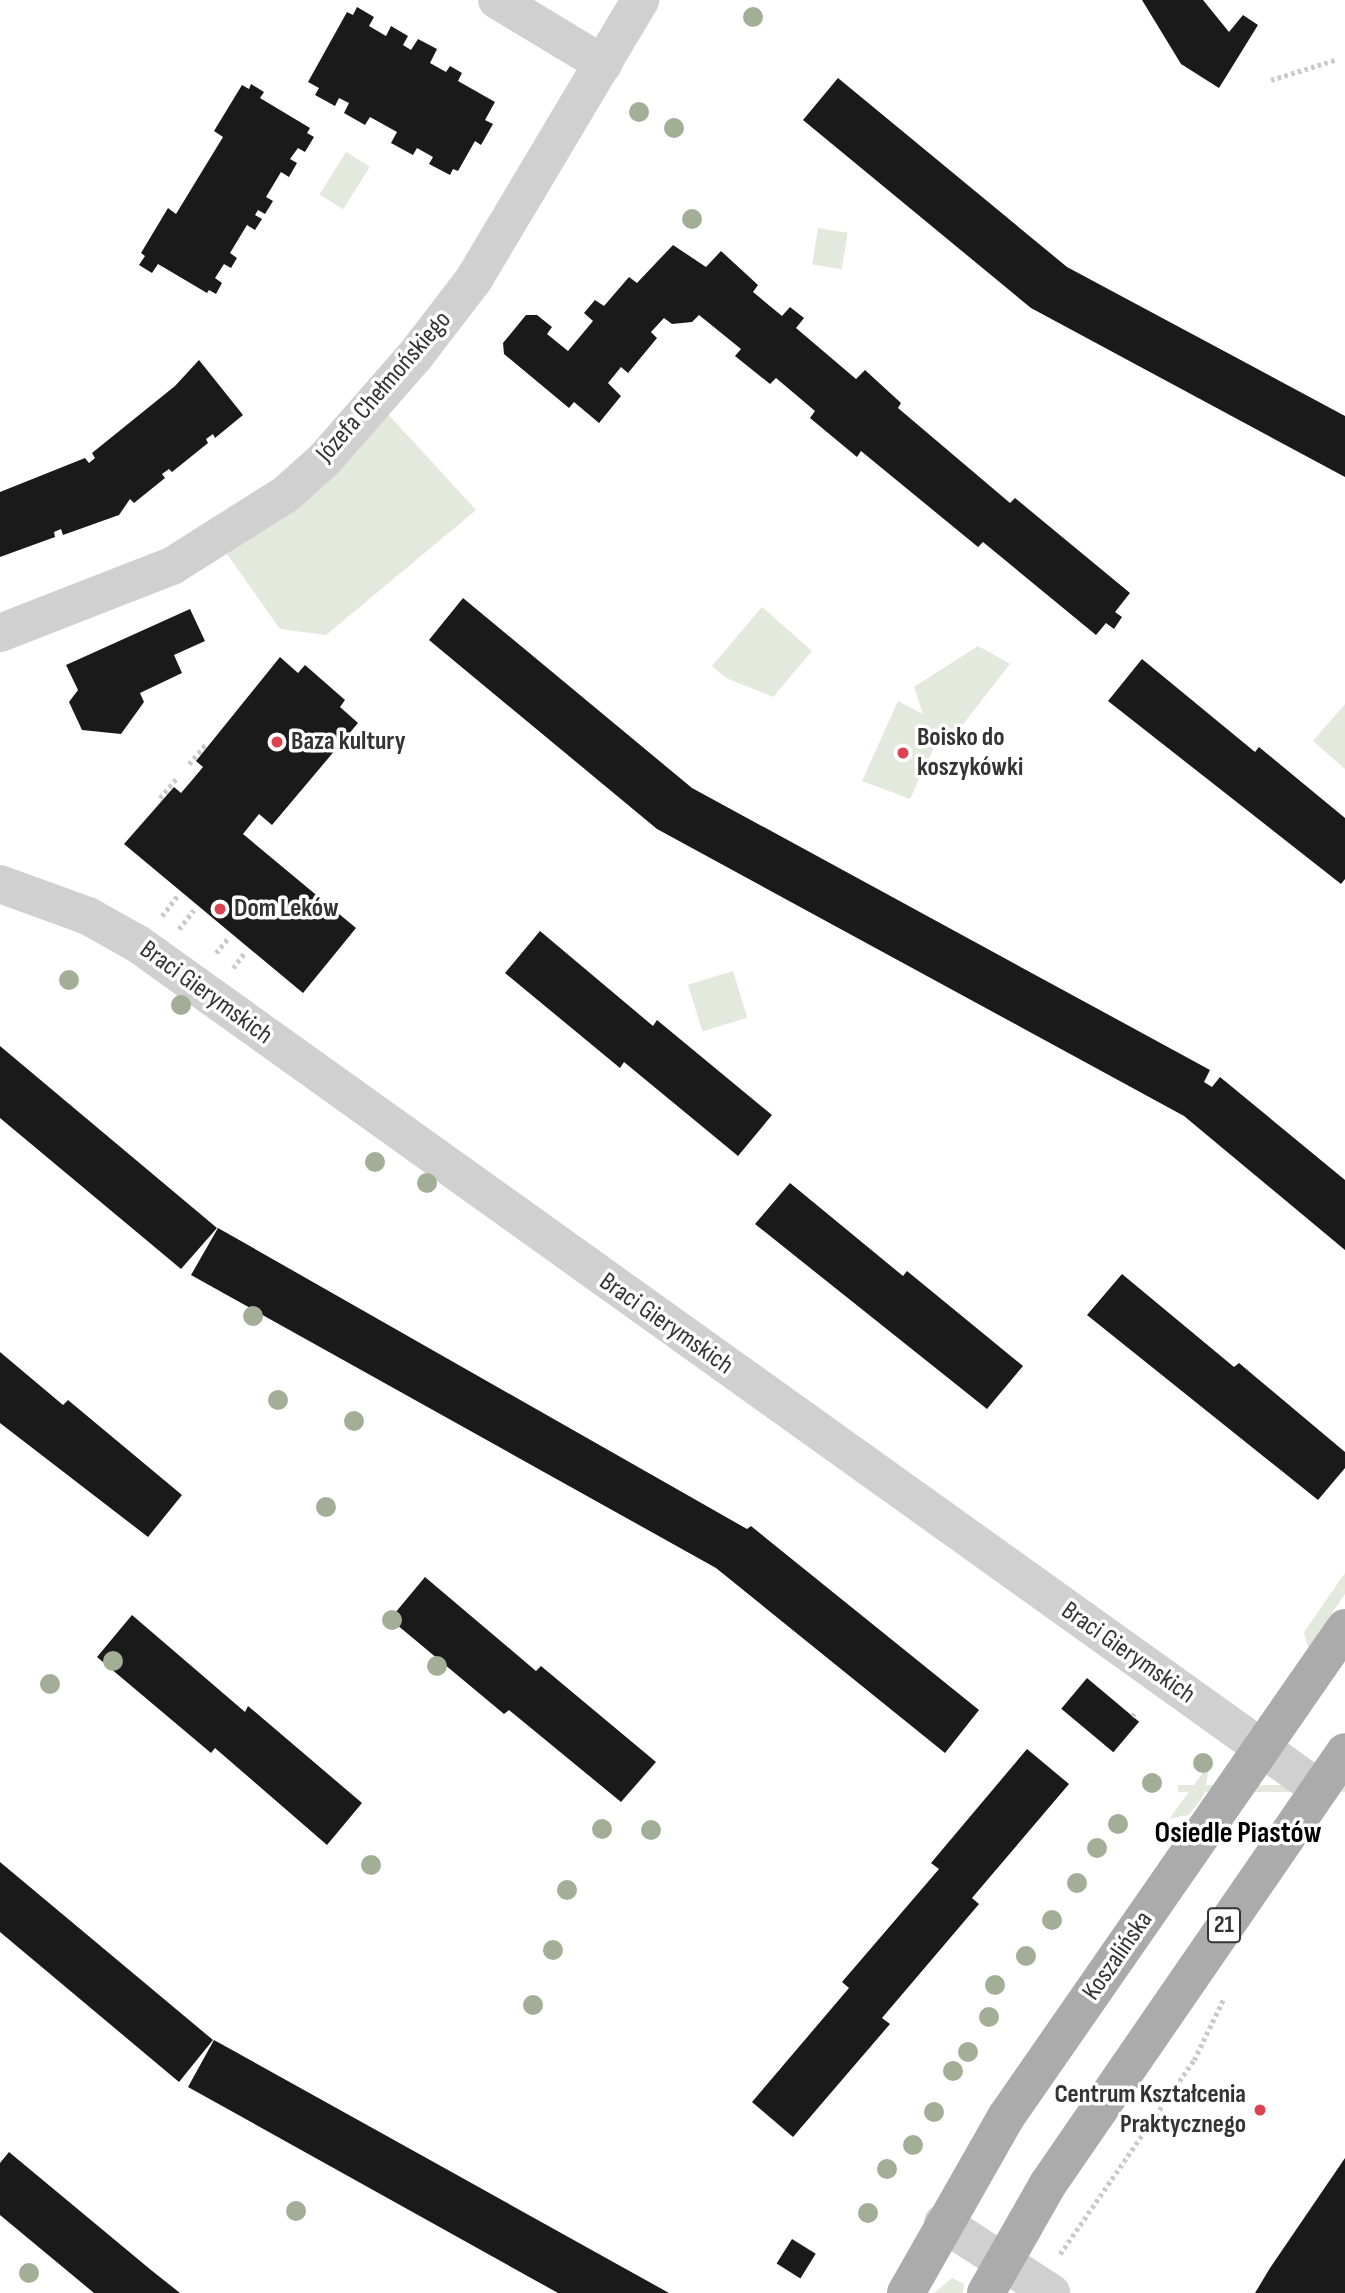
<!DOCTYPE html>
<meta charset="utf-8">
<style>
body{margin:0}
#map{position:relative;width:1345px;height:2293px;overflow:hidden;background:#fff;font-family:"Sofia Sans Condensed",sans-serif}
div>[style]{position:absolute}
.green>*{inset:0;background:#e3e9dc;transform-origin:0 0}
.building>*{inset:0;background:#1a1a1a;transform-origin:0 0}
.path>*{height:4.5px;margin-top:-2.25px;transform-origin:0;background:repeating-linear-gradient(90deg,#cacaca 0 3.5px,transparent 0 7px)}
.minor>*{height:38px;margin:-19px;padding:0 19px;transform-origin:19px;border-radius:19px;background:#d0d0d0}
.major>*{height:38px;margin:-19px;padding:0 19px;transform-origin:19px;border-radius:19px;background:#ababab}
.trees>*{width:20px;height:20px;margin:-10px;border-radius:50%;background:#a2af96}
.dots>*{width:19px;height:19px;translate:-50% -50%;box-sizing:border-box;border:4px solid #fff;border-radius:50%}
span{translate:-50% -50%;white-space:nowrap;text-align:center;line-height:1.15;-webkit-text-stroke:7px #fff;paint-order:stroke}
.shield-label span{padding:2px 5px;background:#fff;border:2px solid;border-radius:5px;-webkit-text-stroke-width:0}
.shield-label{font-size:24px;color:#333;font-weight:700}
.street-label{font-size:26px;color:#333}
.poi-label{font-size:26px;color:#333;font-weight:700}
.left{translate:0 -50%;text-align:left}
.right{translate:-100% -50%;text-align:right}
.quarter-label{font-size:30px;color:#000;font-weight:700}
</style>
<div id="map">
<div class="green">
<div style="left:346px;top:152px;width:28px;height:50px;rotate:32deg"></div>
<div style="left:818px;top:228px;width:30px;height:37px;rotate:9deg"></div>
<div style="clip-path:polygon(388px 414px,476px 510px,326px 635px,280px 629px,227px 554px)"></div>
<div style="clip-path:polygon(762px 607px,812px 651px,773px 697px,726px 678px,712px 666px)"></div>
<div style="clip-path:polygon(978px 646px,1010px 664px,957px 732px,944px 726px,910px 799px,862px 781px,898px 701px,923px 714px,914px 687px)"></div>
<div style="clip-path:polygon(1345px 704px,1345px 769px,1313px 741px)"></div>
<div style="left:733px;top:971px;width:49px;height:47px;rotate:73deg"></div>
<div style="clip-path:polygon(1345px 1573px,1345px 1594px,1308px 1648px,1304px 1632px)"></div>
<div style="clip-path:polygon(1210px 1763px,1204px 1795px,1189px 1815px,1169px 1819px)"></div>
<div style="left:1345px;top:1785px;width:7px;height:167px;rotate:90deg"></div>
<div style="clip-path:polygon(952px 2278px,964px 2284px,963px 2293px,934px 2293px)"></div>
</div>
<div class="building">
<div style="clip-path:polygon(1142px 0,1203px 0,1229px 32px,1243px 15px,1258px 25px,1219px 88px,1181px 64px)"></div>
<div style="clip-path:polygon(357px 7px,374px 17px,369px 26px,386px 36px,391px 26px,408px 36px,403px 45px,411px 50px,418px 39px,437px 49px,430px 63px,446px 72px,450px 66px,462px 73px,458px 81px,495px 102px,485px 120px,493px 124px,481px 145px,475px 141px,458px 171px,453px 169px,450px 175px,429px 164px,433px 157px,417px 148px,413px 155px,391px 143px,397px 132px,370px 117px,365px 125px,344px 113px,349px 103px,339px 98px,335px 106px,315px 95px,319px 88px,308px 82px,347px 12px,353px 15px)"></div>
<div style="clip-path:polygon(838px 78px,1067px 267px,1345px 416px,1345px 477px,1031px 308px,803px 120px)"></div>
<div style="clip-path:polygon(251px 84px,264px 92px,260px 98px,310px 128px,307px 133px,314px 137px,305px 152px,298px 148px,290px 159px,297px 163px,289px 177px,281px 172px,266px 197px,273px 201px,265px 214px,258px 210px,255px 215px,262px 219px,255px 230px,247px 225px,230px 253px,237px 258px,231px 268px,224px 264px,215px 278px,222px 283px,216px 294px,209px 290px,207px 293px,158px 264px,152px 273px,139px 265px,145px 256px,141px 253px,168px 208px,176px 214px,223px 137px,214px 131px,242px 85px,249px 89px)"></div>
<div style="clip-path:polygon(673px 245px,706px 267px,721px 251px,758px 285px,753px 292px,782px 316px,790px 307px,804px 318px,796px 328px,856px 379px,865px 370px,901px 403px,898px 408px,1010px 503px,1015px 498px,1130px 593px,1115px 612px,1122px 617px,1114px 629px,1106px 623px,1096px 635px,983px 542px,978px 547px,861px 451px,857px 457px,810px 418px,815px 411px,776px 378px,770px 384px,735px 356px,741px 349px,699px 315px,692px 322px,672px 324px,664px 318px,651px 332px,657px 338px,628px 373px,621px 367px,608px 383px,621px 396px,599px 423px,574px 402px,569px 408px,504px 354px,503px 343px,526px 315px,537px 315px,552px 327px,547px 334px,568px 351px,593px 321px,584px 313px,595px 300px,604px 306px,629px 277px,637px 283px)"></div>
<div style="clip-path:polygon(199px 360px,243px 415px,215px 438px,213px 434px,206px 439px,208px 443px,172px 472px,169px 469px,162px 474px,165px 478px,134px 503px,130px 499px,119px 515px,63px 535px,61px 529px,54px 532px,55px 537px,0 557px,0 492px,85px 458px,89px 463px,95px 458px,92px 453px,175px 386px)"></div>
<div style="clip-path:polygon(463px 598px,692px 788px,1210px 1070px,1204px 1082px,1212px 1087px,1220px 1077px,1345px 1180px,1345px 1250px,1184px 1116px,657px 829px,429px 640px)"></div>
<div style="clip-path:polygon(190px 609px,205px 641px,174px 655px,182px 673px,140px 693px,144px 702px,121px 734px,82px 730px,69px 702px,78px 690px,66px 665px)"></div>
<div style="clip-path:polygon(280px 657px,298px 673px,305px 665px,345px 700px,340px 707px,358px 723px,272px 825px,259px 814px,243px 834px,356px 928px,303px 993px,124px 844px,174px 787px,181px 793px,193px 779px,203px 767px,196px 761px)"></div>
<div style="clip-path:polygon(1142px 659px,1255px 752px,1259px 747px,1345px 818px,1345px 879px,1341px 884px,1108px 701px)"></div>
<div style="clip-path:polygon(540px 931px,653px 1026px,657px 1020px,772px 1115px,738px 1156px,624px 1062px,620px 1068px,505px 973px)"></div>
<div style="clip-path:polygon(0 1046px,217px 1228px,181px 1269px,0 1118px)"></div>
<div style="clip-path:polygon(790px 1183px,903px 1276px,907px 1271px,1023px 1366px,987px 1409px,755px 1224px)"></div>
<div style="clip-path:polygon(218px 1228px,747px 1529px,751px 1526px,979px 1710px,945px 1753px,716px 1568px,191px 1275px)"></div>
<div style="clip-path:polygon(1122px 1274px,1234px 1367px,1239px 1363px,1345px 1452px,1345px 1468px,1318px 1500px,1087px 1315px)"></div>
<div style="clip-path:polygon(0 1352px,63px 1405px,68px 1400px,182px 1495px,148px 1537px,0 1423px)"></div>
<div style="clip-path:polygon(425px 1577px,536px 1671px,541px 1666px,656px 1762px,621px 1802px,509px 1710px,504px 1714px,390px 1619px)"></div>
<div style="clip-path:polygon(132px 1615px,245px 1712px,248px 1706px,362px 1803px,327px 1845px,215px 1748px,211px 1753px,97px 1657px)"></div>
<div style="left:1087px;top:1678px;width:68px;height:40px;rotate:40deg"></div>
<div style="clip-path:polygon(1027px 1749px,1069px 1784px,972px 1898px,979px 1904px,882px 2018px,890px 2024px,793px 2137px,752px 2102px,849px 1988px,842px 1982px,939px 1869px,931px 1863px)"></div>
<div style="clip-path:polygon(0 1862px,213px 2040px,179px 2082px,0 1932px)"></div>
<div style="clip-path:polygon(214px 2040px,439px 2165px,669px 2293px,558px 2293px,188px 2087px)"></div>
<div style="clip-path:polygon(9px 2152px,151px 2270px,180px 2293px,94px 2293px,0 2215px,0 2163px)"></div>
<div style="clip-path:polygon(1345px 2158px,1345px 2293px,1255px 2293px,1270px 2268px)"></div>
<div style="left:792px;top:2239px;width:28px;height:29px;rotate:32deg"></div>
</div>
<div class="path">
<div style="left:1271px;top:80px;width:67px;rotate:-17.4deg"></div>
<div style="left:189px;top:764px;width:26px;rotate:-50deg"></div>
<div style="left:160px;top:798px;width:25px;rotate:-50deg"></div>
<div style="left:162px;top:916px;width:25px;rotate:-53deg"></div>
<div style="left:179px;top:929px;width:24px;rotate:-52deg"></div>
<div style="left:216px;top:953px;width:21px;rotate:-51deg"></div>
<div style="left:233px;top:968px;width:21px;rotate:-53deg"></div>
<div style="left:1132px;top:1716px;width:6px;rotate:-45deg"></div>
<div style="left:1060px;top:2254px;width:236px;rotate:-55.4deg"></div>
<div style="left:1194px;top:2060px;width:67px;rotate:-64.2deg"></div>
</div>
<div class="minor">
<div style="left:497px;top:0;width:124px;rotate:31.1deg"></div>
<div style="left:0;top:633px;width:185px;rotate:-21.3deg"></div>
<div style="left:172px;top:566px;width:135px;rotate:-32.3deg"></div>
<div style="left:286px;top:494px;width:52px;rotate:-41.9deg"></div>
<div style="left:325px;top:459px;width:137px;rotate:-48.9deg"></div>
<div style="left:415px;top:356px;width:97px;rotate:-52.5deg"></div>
<div style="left:474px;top:279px;width:325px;rotate:-59.2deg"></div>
<div style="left:0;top:884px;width:94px;rotate:20deg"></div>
<div style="left:88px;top:916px;width:57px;rotate:29.2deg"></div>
<div style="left:138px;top:944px;width:1452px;rotate:35.58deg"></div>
<div style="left:943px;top:2223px;width:129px;rotate:32.9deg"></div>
</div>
<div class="major">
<div style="left:906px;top:2293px;width:202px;rotate:-60.4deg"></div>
<div style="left:1006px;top:2117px;width:595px;rotate:-55.27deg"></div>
<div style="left:986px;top:2293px;width:125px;rotate:-60.4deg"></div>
<div style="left:1048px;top:2184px;width:524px;rotate:-55.49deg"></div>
</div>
<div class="trees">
<div style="left:753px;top:17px"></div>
<div style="left:639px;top:112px"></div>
<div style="left:674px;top:128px"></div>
<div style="left:692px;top:219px"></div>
<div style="left:69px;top:980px"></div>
<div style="left:181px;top:1005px"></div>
<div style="left:375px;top:1162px"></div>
<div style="left:427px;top:1183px"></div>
<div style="left:253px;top:1316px"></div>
<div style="left:278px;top:1400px"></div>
<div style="left:354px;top:1421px"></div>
<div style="left:326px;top:1507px"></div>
<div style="left:392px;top:1620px"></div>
<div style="left:113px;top:1661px"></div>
<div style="left:437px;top:1666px"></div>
<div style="left:50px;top:1684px"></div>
<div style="left:1203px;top:1763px"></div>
<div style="left:1152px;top:1783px"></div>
<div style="left:1118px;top:1824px"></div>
<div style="left:602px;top:1829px"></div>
<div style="left:651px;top:1830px"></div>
<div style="left:1097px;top:1848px"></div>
<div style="left:371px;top:1865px"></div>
<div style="left:1077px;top:1883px"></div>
<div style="left:567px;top:1890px"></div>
<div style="left:1052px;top:1920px"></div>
<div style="left:553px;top:1950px"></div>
<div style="left:1026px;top:1956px"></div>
<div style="left:995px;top:1985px"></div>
<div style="left:533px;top:2005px"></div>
<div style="left:989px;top:2017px"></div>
<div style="left:968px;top:2052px"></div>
<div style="left:953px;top:2071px"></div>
<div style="left:934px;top:2112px"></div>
<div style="left:913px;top:2145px"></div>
<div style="left:887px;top:2169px"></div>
<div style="left:296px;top:2211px"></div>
<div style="left:868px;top:2213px"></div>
<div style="left:29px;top:2273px"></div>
</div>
<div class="dots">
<div style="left:277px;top:742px;background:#dc424f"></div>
<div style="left:903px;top:753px;background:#dc424f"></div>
<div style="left:220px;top:909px;background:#dc424f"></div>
<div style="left:1260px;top:2110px;background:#dc424f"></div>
</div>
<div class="shield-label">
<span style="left:1224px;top:1925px">21</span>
</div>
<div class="street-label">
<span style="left:384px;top:387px;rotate:-49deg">Józefa Chełmońskiego</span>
<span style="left:206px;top:993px;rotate:36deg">Braci Gierymskich</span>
<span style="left:666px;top:1324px;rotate:35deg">Braci Gierymskich</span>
<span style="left:1128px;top:1653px;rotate:35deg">Braci Gierymskich</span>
<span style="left:1118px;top:1956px;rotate:-55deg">Koszalińska</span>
</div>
<div class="poi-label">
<span class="left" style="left:917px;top:753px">Boisko do<br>koszykówki</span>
<span class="left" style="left:291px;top:742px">Baza kultury</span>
<span class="left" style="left:234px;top:909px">Dom Leków</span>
<span class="right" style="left:1246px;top:2110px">Centrum Kształcenia<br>Praktycznego</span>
</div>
<div class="quarter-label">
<span style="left:1238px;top:1833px">Osiedle Piastów</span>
</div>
</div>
